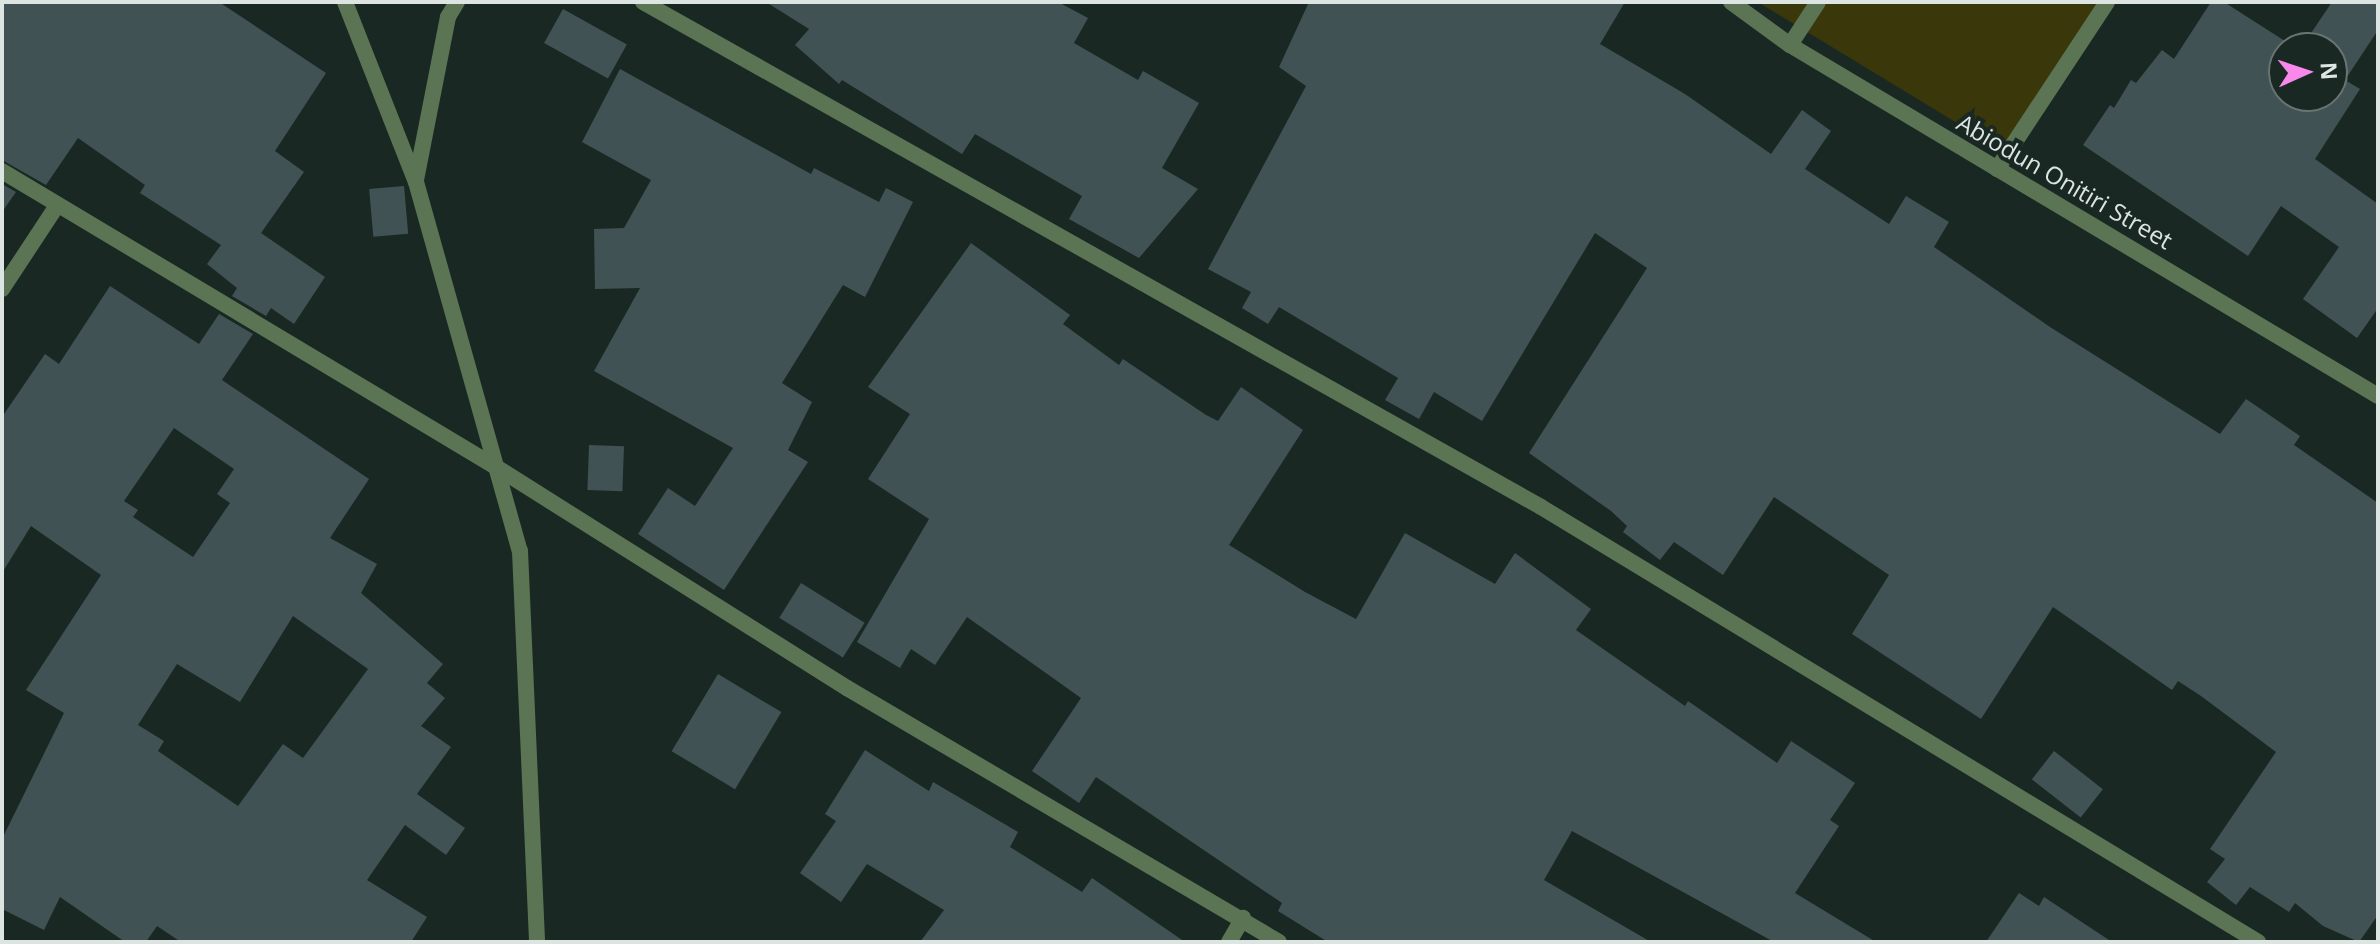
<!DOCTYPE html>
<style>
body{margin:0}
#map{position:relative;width:2380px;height:944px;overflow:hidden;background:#1a2823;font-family:"Open Sans",sans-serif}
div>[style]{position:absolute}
.green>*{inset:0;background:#3a380a}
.building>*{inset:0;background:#415254;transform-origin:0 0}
.minor>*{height:16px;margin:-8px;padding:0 8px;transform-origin:8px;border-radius:8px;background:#5b7554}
.tertiary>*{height:16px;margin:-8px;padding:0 8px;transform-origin:8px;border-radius:8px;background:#5b7554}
span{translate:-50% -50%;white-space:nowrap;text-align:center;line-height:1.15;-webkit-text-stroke:8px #1a2823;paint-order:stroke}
.street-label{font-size:24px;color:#dce5e2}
.frame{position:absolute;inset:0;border:4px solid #dce5e2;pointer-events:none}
.north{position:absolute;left:2268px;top:32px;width:80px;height:80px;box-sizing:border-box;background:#1a2823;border:2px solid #68746f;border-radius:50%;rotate:87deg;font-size:22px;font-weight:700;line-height:32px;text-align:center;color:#dce5e2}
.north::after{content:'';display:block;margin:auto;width:28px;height:36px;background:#f888ea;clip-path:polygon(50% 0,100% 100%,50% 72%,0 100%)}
</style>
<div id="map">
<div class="green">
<div style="clip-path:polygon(1758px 2px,2104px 2px,2008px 154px)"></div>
</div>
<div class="building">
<div style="clip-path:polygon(2px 2px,219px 2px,326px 73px,275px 151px,304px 172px,261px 233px,325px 277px,294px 324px,271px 308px,266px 316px,232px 296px,237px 288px,207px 264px,221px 245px,140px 193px,145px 185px,78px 138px,46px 185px,2px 160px)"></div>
<div style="clip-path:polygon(766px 2px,1058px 2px,1088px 18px,1074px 43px,1138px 80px,1143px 71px,1199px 103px,1162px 168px,1198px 189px,1139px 258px,1069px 219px,1082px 196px,975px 134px,962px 154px,842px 80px,839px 84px,795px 45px,809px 29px)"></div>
<div style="clip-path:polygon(1309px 2px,1625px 2px,1600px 44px,1685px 94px,1771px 154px,1802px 110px,1831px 131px,1805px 169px,1889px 224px,1906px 196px,1949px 222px,1934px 247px,2050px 327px,2220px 434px,2246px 399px,2300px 436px,2294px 445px,2378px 503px,2378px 915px,2359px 942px,2323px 926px,2295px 903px,2289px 912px,2250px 887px,2236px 905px,2207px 882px,2225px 859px,2210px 849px,2276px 752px,2201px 696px,2178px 681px,2172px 690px,2053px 607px,1981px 719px,1852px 634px,1889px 575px,1774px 497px,1723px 575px,1674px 542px,1660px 560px,1623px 532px,1627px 526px,1611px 511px,1529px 453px,1647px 268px,1595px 233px,1482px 421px,1434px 392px,1419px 419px,1385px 400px,1398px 378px,1279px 307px,1268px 324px,1242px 308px,1251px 292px,1208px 269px,1306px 86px,1279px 67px)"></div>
<div style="clip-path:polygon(2211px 2px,2224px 2px,2296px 48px,2284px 48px,2284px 96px,2332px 96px,2332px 48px,2301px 48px,2332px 2px,2378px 2px,2378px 30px,2345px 80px,2360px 89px,2315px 159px,2378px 204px,2378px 308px,2357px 338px,2303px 299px,2339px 247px,2281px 206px,2248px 256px,2083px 145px,2110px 105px,2114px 108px,2131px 80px,2136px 83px,2162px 50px,2174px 59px)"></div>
<div style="left:563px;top:9px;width:73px;height:39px;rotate:29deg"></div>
<div style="clip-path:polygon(620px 69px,811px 174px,814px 168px,879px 202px,886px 188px,913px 202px,865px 297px,843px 285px,782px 383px,812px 402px,788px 450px,808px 462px,724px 590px,638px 534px,668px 488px,695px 506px,733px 448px,594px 371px,640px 288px,595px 289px,594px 229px,624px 228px,651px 180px,582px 142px)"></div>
<div style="clip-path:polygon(2px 184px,16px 192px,2px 212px)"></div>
<div style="left:404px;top:186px;width:48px;height:35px;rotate:85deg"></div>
<div style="clip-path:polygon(971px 243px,1070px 315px,1063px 324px,1119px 365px,1123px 359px,1206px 415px,1218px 421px,1241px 387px,1303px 430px,1229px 545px,1305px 592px,1356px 619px,1405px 533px,1495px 584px,1515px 553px,1591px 609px,1576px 630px,1685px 706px,1688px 701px,1777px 763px,1791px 741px,1855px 783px,1830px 820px,1839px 826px,1795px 893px,1876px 942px,1774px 942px,1572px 831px,1544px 880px,1651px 942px,1328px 942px,1278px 911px,1282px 903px,1096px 777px,1079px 803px,1032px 771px,1081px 698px,967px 617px,935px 665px,911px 649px,900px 668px,857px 642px,929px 519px,868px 479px,910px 414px,868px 387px)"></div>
<div style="clip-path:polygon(evenodd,110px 286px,199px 344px,219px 314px,253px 334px,222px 380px,369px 479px,330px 538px,377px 564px,361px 593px,443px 664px,427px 683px,445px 698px,421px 726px,451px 747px,417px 794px,465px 828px,446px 855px,405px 825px,367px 880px,427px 917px,411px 942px,181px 942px,157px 926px,146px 942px,125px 942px,60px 897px,44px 930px,2px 909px,2px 839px,64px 713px,26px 690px,101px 575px,31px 526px,2px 573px,2px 417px,45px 354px,59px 364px,110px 286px,174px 428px,234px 469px,217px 494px,230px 503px,193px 557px,133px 517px,138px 510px,124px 501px,174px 428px,110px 286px,293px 616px,368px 669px,303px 758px,283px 744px,238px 806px,158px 751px,164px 741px,138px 725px,177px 664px,240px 702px,293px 616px)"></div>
<div style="left:589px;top:445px;width:35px;height:45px;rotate:2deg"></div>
<div style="left:801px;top:583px;width:75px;height:41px;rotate:32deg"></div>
<div style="left:718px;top:674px;width:74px;height:90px;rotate:31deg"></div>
<div style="clip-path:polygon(865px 750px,929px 791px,933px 782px,1018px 832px,1010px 847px,1082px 892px,1092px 878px,1185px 942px,920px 942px,944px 910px,867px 864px,841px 902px,800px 873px,836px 821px,825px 814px)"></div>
<div style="left:2054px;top:751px;width:62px;height:36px;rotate:38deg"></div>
<div style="clip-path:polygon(2019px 893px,2039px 906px,2044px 897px,2112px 942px,1986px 942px)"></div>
</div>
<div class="minor">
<div style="left:345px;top:2px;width:193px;rotate:68.5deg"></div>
<div style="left:416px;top:182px;width:383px;rotate:74.3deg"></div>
<div style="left:520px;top:551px;width:391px;rotate:87.5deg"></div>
<div style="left:643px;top:2px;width:1030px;rotate:29.35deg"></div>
<div style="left:1541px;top:507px;width:839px;rotate:31.24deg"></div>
<div style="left:1790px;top:45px;width:51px;rotate:-56.9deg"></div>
<div style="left:1997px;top:169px;width:200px;rotate:-56.6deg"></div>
<div style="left:2px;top:171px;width:576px;rotate:30.93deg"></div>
<div style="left:496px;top:467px;width:415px;rotate:32.2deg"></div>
<div style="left:847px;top:688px;width:501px;rotate:30.45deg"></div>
<div style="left:416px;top:180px;width:166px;rotate:-78.9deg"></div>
<div style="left:448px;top:17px;width:17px;rotate:-59deg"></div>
<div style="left:2px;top:289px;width:98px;rotate:-56.6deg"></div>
<div style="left:1229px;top:942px;width:28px;rotate:-60deg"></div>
</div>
<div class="tertiary">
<div style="left:1731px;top:2px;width:73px;rotate:36.1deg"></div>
<div style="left:1790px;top:45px;width:685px;rotate:30.83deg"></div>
</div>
<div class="street-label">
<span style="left:2065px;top:181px;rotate:30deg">Abiodun Onitiri Street</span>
</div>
<div class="frame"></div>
<div class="north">N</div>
</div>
